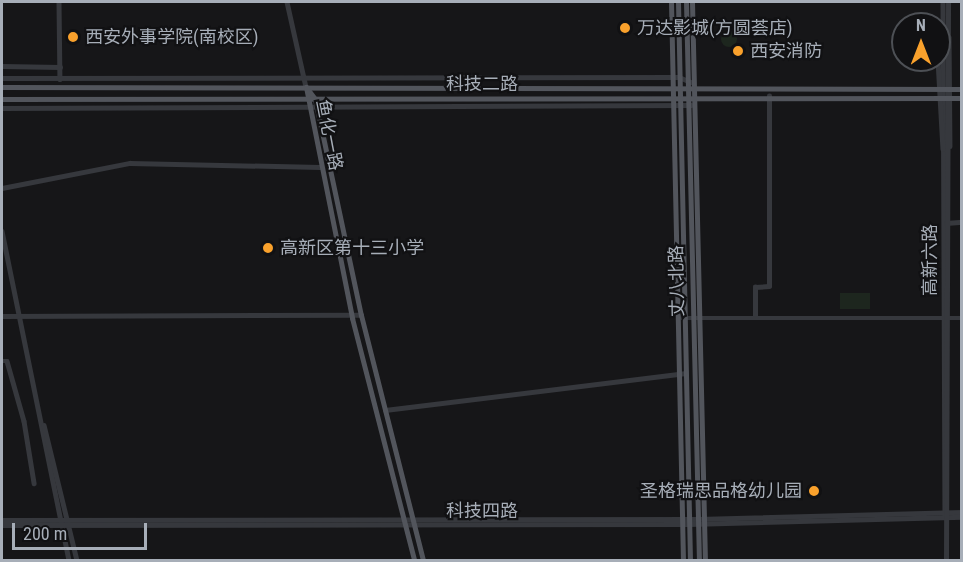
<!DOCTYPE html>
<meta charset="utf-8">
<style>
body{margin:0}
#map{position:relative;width:963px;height:562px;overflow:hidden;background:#161618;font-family:"Roboto Condensed","Noto Sans SC",sans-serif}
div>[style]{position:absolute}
.green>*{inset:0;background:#1d261e;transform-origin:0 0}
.round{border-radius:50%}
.minor>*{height:4.5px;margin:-2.25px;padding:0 2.25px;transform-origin:2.25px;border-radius:2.25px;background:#36383d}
.major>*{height:5px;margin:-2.5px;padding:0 2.5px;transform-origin:2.5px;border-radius:2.5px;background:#52555c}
.dots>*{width:16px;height:16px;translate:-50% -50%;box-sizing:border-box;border:3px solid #111113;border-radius:50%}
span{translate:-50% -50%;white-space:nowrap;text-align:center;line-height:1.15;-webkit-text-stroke:4.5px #111113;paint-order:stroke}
.poi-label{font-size:18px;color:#a7aeb8}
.left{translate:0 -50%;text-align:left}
.right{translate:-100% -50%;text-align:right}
.street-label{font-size:18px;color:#a7aeb8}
.frame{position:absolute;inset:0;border:3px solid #a7aeb8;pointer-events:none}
.north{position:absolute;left:891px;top:12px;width:60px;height:60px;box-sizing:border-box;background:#111113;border:2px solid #4d5055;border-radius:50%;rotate:0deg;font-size:16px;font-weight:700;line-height:24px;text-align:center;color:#a7aeb8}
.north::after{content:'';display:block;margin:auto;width:21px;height:27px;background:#f9a12c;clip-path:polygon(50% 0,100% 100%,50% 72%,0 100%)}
.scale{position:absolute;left:12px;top:523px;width:135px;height:27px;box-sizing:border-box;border:3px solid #a7aeb8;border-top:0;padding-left:8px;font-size:18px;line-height:21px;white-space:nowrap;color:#a7aeb8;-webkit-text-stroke:4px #111113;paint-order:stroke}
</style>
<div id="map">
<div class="green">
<div class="round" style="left:721px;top:31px;width:16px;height:16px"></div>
<div style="left:840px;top:293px;width:30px;height:16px"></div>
</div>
<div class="minor">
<div style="left:59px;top:2px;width:77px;rotate:89.3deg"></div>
<div style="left:287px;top:2px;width:87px;rotate:77.4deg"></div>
<div style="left:943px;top:2px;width:513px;rotate:89.78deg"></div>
<div style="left:949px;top:37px;width:109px;rotate:89.5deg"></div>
<div style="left:938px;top:60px;width:89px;rotate:86.8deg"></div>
<div style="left:2px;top:66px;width:58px;rotate:1deg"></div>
<div style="left:2px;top:78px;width:677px;rotate:-0.08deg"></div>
<div style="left:679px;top:77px;width:13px;rotate:23deg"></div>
<div style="left:2px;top:108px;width:689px;rotate:-0.25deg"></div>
<div style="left:2px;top:188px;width:130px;rotate:-11.1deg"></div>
<div style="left:130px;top:163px;width:190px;rotate:1.2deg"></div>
<div style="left:946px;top:223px;width:16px;rotate:-4deg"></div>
<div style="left:2px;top:231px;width:336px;rotate:78.5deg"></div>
<div style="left:2px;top:316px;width:359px;rotate:-0.2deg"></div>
<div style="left:755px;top:317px;width:30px;rotate:-90deg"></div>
<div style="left:755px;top:287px;width:14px;rotate:-4deg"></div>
<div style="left:769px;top:286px;width:190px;rotate:-90deg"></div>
<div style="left:682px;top:318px;width:280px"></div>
<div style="left:2px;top:361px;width:5px"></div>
<div style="left:7px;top:361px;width:62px;rotate:74.2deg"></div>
<div style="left:24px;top:421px;width:63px;rotate:80.8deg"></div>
<div style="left:385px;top:410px;width:303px;rotate:-7deg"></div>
<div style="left:44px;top:425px;width:139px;rotate:76.3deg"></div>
<div style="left:2px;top:520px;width:696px;rotate:-0.08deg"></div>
<div style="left:698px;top:519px;width:264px;rotate:-1.5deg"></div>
<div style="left:2px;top:525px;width:687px;rotate:-0.08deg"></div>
<div style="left:689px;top:524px;width:273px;rotate:-1.5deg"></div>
<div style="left:946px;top:560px;width:558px;rotate:-89.79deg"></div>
</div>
<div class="major">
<div style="left:671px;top:2px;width:558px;rotate:88.77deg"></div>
<div style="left:678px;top:2px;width:558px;rotate:88.77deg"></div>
<div style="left:686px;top:2px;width:558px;rotate:88.67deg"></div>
<div style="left:692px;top:2px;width:558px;rotate:88.67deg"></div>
<div style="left:2px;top:87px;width:960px;rotate:0.12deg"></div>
<div style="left:306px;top:87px;width:15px;rotate:53deg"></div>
<div style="left:315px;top:99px;width:221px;rotate:78deg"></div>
<div style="left:361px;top:315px;width:253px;rotate:75.8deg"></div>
<div style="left:306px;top:87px;width:236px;rotate:78.7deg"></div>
<div style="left:352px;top:318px;width:250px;rotate:75.6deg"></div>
<div style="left:2px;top:99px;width:960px;rotate:-0.06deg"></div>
</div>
<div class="dots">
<div style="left:625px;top:28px;background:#f9a12c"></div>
<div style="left:73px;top:37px;background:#f9a12c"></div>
<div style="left:738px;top:51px;background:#f9a12c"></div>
<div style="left:268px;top:248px;background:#f9a12c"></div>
<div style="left:814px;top:491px;background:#f9a12c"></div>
</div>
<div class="poi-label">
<span class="left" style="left:637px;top:28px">万达影城(方圆荟店)</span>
<span class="left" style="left:85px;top:37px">西安外事学院(南校区)</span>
<span class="left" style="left:750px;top:51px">西安消防</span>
<span class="left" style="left:280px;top:248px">高新区第十三小学</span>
<span class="right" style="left:802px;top:491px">圣格瑞思品格幼儿园</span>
</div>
<div class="street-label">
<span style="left:482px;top:84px">科技二路</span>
<span style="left:329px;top:135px;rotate:79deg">鱼化一路</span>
<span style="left:930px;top:260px;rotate:-90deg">高新六路</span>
<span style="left:677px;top:281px;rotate:-91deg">丈八北路</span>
<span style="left:482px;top:511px">科技四路</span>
</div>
<div class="frame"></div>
<div class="north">N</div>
<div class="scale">200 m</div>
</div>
